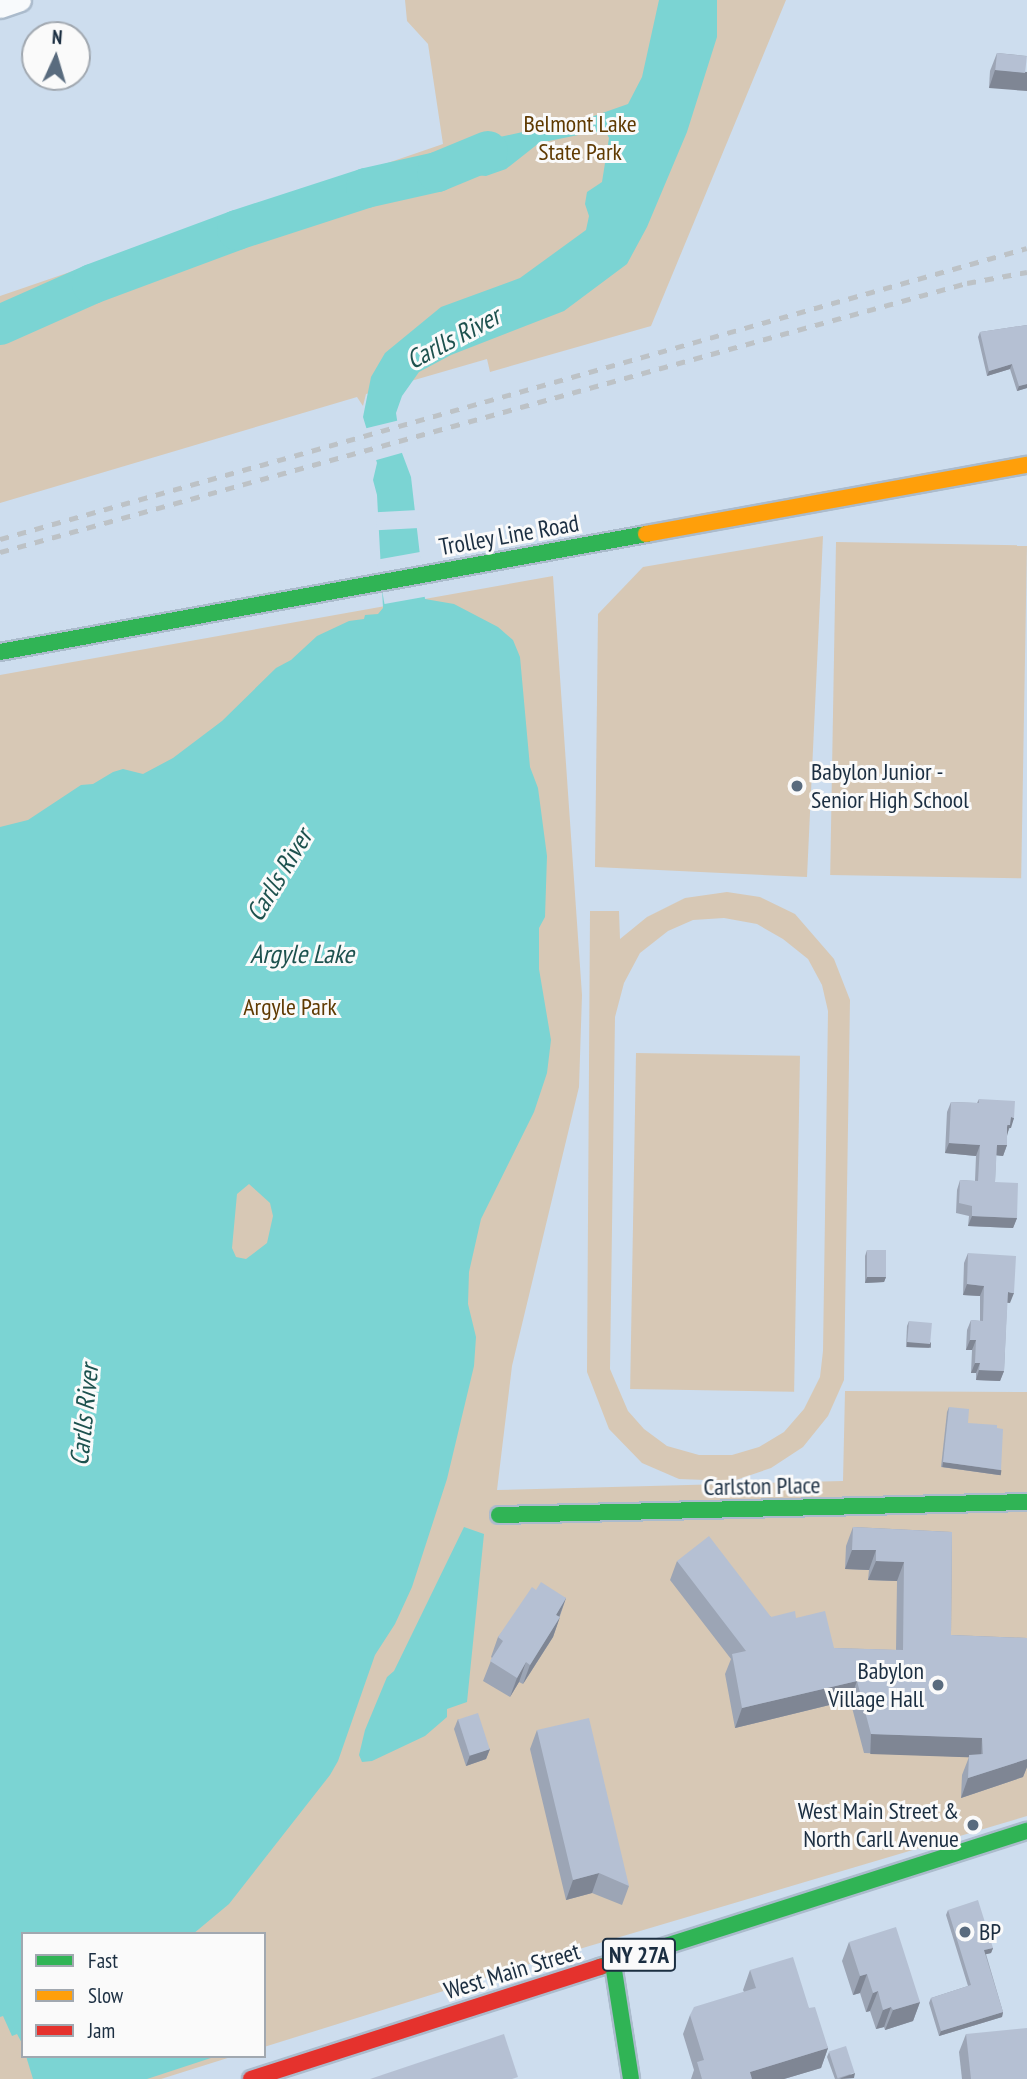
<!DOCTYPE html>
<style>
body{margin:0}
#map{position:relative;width:1027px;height:2079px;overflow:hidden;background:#cdddee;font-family:"PT Sans Narrow",sans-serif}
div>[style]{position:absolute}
.green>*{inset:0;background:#d7c8b5;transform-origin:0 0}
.water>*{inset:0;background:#7bd4d3}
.pier>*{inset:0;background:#cdddee;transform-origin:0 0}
.river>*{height:40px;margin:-20px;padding:0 20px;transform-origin:20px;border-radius:20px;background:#7bd4d3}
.roads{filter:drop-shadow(2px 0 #abbbcc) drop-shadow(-2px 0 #abbbcc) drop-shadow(0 2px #abbbcc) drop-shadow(0 -2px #abbbcc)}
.street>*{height:21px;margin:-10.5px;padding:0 10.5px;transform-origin:10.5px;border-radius:10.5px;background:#f8fafc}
.fast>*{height:16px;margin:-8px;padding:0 8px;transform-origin:8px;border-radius:8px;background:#30b455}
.slow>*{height:16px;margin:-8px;padding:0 8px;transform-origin:8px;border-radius:8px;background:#ff9f0a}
.jam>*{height:16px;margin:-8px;padding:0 8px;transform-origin:8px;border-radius:8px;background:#e5322d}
.rail>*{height:5px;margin-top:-2.5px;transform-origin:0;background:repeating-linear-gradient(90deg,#bdc2c6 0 9px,transparent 0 18px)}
.wall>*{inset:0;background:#9ca5b5}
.shaded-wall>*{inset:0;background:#7f8694;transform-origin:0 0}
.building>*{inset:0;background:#b5c0d3;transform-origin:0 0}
.dots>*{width:19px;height:19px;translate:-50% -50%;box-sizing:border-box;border:4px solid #fafafa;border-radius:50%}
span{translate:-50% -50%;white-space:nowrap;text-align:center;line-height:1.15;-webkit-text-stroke:6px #fafafa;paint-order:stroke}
.shield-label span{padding:2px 5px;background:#fafafa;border:2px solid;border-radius:5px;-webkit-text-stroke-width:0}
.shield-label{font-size:23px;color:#1b2e41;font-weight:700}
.park-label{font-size:24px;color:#5f3a02}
.street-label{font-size:24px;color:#1b2e41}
.poi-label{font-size:24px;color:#1b2e41}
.left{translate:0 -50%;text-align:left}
.right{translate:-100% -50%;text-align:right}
.water-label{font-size:26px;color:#1d514e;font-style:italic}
.legend{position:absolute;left:21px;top:1932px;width:245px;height:126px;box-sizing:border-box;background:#fafafa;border:2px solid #a1a8b0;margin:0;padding:9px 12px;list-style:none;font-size:21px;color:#1b2e41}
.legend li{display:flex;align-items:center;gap:14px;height:35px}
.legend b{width:35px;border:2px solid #a1a8b0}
.north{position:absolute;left:21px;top:21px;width:70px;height:70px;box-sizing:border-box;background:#fafafa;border:2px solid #a1a8b0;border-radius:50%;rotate:4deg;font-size:19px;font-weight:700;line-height:28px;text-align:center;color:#1b2e41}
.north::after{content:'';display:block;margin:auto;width:24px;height:32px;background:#596b7e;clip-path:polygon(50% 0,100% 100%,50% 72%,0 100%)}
</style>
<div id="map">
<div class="green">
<div style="clip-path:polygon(405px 0,786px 0,651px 326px,490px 372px,487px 359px,366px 394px,363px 406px,357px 397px,0 503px,0 296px,443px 144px,428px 44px,407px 21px)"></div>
<div style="clip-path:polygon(823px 536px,807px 877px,595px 867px,598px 614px,643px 567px)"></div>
<div style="left:836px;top:542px;width:191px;height:333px;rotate:1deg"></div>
<div style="clip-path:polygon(553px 576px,582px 995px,579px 1087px,512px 1366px,497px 1490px,843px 1481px,845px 1391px,1027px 1392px,1027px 1816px,549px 1958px,264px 2047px,264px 1934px,23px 1934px,23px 2056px,234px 2056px,161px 2079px,0 2079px,0 675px)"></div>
<div style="clip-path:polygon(evenodd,727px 892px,760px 897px,795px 914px,834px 959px,850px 1000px,844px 1380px,828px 1416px,803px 1447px,771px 1468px,733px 1481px,679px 1479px,642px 1463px,609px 1429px,587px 1372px,590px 911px,619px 911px,620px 939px,647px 917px,685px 898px,727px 892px,724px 918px,757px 924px,783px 939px,808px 959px,822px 985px,828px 1011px,823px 1351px,820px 1377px,804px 1409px,784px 1432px,759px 1447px,732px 1455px,699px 1455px,667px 1446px,644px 1429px,628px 1411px,610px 1369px,615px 1017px,624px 983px,640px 953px,668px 931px,693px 920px,724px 918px)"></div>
<div style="left:636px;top:1053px;width:164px;height:336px;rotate:1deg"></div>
</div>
<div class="water">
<div style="clip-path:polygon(evenodd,659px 0,717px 0,717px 37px,687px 132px,647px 227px,627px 264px,564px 311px,451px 355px,419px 372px,402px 396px,396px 413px,402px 453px,411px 477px,425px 599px,454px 604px,498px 627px,513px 640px,520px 657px,530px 767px,538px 788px,547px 856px,545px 917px,539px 928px,539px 969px,551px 1040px,547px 1073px,534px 1112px,481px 1219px,469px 1272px,468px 1304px,476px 1337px,474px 1366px,447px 1479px,412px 1587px,395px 1624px,375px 1655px,338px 1761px,330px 1775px,229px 1904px,193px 1934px,23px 1934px,23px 2045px,17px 2034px,12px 2036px,3px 2016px,0 2017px,0 827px,28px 820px,81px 785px,93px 784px,113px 772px,123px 769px,143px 774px,173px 758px,222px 721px,276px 668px,291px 660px,317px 636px,349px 621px,364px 619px,365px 615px,378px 614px,383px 608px,377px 495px,373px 480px,377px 463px,363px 417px,371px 377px,385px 353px,441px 307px,520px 278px,586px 230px,589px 216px,585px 204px,587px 192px,602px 182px,609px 138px,607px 134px,593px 132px,539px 143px,506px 169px,486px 176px,437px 172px,495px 138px,591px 117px,628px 104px,642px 77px,659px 0,249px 1184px,270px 1203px,273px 1216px,267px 1243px,246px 1259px,236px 1257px,232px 1248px,237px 1194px,249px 1184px)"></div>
<div style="clip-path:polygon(464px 1527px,484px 1534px,467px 1702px,447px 1709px,447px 1717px,425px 1736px,372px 1761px,362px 1762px,359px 1755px,365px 1730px,387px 1677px,394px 1671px)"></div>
<div style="clip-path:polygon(26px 2056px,217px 2056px,147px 2079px,33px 2079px)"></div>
</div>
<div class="pier">
<div style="clip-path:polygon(400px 420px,405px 452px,373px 461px,363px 429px)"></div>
<div style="left:418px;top:510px;width:18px;height:42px;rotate:87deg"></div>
<div style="left:420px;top:552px;width:45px;height:44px;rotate:80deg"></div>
</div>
<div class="river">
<div style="left:0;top:325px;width:101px;rotate:-24deg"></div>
<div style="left:92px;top:284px;width:155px;rotate:-20.4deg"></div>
<div style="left:237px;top:230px;width:136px;rotate:-18deg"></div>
<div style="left:366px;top:188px;width:73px;rotate:-12.7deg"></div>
<div style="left:437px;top:172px;width:55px;rotate:-22.4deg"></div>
</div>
<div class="roads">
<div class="street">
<div style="left:0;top:7px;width:21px;rotate:-19deg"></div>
</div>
<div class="fast">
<div style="left:0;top:652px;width:657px;rotate:-10.35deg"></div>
<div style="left:499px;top:1515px;width:528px;rotate:-1.41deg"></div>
<div style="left:613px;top:1964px;width:116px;rotate:81.1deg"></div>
<div style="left:600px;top:1967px;width:448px;rotate:-17.7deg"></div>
</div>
<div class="slow">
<div style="left:646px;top:534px;width:387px;rotate:-10.3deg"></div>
</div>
<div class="jam">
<div style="left:251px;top:2079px;width:367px;rotate:-17.8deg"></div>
</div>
</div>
<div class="rail">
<div style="left:0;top:539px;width:1067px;rotate:-15.82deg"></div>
<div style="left:0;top:552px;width:1004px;rotate:-15.55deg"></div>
<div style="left:967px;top:283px;width:61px;rotate:-10.4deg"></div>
</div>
<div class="wall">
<div style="clip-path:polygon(997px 53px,1027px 56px,989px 88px,990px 71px)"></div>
<div style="clip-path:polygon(1027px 325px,1027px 388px,1017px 391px,1010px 369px,987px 376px,978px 337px,980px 332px)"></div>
<div style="clip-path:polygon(979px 1099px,1014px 1118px,1007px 1134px,1007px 1145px,1003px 1156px,996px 1155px,995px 1182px,1017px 1218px,1013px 1228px,968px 1226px,969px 1216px,956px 1213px,957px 1190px,960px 1180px,975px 1181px,976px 1156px,945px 1153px,947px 1112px,951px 1102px,977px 1103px)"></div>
<div style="clip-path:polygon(867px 1250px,886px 1277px,884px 1282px,865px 1283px,865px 1256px)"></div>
<div style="clip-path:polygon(968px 1253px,1010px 1303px,1007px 1303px,1004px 1371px,1000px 1381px,976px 1380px,976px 1373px,971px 1373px,972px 1350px,966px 1350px,967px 1330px,971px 1320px,980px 1321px,980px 1296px,963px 1295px,964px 1263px)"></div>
<div style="clip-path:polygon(909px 1321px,931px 1343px,929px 1348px,906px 1347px,907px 1326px)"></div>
<div style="clip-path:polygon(949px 1407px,968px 1423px,1001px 1470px,999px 1475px,941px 1467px,947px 1412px)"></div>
<div style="clip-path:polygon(853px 1527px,952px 1532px,951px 1635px,1027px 1638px,1027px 1767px,1023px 1777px,961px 1798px,962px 1775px,969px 1757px,864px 1753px,850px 1700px,735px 1728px,725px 1674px,731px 1659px,670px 1580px,677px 1561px,771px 1617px,796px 1618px,834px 1648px,896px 1650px,897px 1581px,868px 1580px,869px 1570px,845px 1569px,846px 1546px)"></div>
<div style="clip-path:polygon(536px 1590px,566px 1598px,553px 1637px,523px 1684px,519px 1682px,510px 1697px,483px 1681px,492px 1658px,491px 1657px,498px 1637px)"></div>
<div style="clip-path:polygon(458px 1719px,490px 1749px,486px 1759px,466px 1766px,454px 1729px)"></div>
<div style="clip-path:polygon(537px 1730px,629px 1886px,622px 1905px,592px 1893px,566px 1900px,530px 1749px)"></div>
<div style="clip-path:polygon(948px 1910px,993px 1948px,991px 1953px,986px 1954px,1003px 2012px,1002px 2017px,939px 2036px,929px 2003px,931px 1998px,968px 1986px,946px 1915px)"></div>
<div style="clip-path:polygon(849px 1942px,920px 2002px,913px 2021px,885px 2030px,884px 2027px,876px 2029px,870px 2011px,866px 2012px,860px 1993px,853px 1995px,842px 1961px)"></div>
<div style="clip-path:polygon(750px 1970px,809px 2008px,828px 2048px,821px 2068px,784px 2079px,691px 2079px,694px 2070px,683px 2034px,690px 2015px,744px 1992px,743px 1990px)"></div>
<div style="clip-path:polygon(966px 2034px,1027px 2079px,962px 2079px,959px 2052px)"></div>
<div style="clip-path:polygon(829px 2052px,854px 2078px,835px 2079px,827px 2057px)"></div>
</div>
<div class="shaded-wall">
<div style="clip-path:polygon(995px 70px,1027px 72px,1027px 91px,989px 88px)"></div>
<div style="clip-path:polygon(1012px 364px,1010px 369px,987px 376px,989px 371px)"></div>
<div style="clip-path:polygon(1027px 384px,1027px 388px,1017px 391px,1019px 386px)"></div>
<div style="clip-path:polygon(1011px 1117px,1014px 1118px,1011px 1128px,1009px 1128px,1007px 1136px,1004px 1135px)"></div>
<div style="clip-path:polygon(949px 1143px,980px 1145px,976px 1156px,945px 1153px)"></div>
<div style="clip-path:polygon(997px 1145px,1007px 1145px,1003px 1156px,993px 1155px)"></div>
<div style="clip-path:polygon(972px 1216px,1017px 1218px,1013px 1228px,968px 1226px)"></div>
<div style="clip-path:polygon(867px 1277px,886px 1277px,884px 1282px,865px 1283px)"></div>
<div style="clip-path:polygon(967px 1284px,984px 1286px,980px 1296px,963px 1295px)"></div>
<div style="clip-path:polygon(1008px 1292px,1014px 1293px,1010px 1303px,1004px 1302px)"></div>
<div style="clip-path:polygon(970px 1340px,976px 1340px,972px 1350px,966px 1350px)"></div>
<div style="left:907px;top:1342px;width:24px;height:5px;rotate:2deg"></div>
<div style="clip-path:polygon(975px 1363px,980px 1363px,976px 1373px,971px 1373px)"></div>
<div style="clip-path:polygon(979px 1370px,1004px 1371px,1000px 1381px,976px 1380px)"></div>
<div style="left:943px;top:1462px;width:59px;height:5px;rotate:8deg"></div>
<div style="clip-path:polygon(852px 1550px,876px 1550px,869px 1570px,845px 1569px)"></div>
<div style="clip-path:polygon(876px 1561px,904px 1562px,897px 1581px,868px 1580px)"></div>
<div style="clip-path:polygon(566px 1598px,559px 1617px,556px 1615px)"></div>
<div style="clip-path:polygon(560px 1617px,553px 1637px,523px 1684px,530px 1665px)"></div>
<div style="clip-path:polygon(526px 1662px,519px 1682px,510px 1697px,517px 1678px)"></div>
<div style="clip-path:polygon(857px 1681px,850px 1700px,735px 1728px,742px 1708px)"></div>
<div style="left:871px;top:1734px;width:111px;height:20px;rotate:2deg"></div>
<div style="clip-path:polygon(490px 1749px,486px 1759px,466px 1766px,470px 1755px)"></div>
<div style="clip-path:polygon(1027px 1759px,1027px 1767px,1023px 1777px,961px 1798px,968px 1778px)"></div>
<div style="clip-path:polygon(599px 1873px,592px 1893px,566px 1900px,573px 1880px)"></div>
<div style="clip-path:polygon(993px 1948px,991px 1953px,983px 1955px,984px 1950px)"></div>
<div style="clip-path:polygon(867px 1974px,860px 1993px,853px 1995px,860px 1976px)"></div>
<div style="clip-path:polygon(878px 1991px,870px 2011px,866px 2012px,873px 1993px)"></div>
<div style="clip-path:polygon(920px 2002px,913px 2021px,885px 2030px,893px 2010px)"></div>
<div style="clip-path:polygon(891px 2007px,884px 2027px,876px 2029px,883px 2010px)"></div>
<div style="clip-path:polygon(1003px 2012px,1002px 2017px,939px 2036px,941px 2031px)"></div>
<div style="clip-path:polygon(828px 2048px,821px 2068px,784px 2079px,747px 2079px,750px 2072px)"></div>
<div style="clip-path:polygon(855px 2073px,854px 2078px,839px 2079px)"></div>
</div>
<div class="building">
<div style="left:997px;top:53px;width:30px;height:17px;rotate:6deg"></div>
<div style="clip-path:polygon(1027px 325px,1027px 384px,1019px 386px,1012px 364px,989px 371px,980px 332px)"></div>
<div style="clip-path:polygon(979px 1099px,1015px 1101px,1014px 1118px,1011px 1117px,1010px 1125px,1007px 1125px,1007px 1145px,997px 1145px,995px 1182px,1018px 1183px,1017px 1218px,972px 1216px,972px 1206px,959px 1203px,960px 1180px,978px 1181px,980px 1145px,949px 1143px,951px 1102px,979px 1103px)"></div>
<div style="left:867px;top:1250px;width:19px;height:27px"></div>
<div style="clip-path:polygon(968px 1253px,1016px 1256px,1014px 1293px,1008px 1292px,1004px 1371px,979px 1370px,980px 1363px,975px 1363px,976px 1340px,970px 1340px,971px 1320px,983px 1321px,984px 1286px,967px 1284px)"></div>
<div style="left:909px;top:1321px;width:23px;height:21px;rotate:5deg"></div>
<div style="clip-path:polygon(949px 1407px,969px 1409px,968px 1423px,997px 1425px,997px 1428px,1003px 1429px,1001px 1470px,943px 1462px)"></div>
<div style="clip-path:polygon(853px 1527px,952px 1532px,951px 1635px,1027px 1638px,1027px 1759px,968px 1778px,969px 1755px,983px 1754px,982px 1738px,871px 1734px,857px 1681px,742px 1708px,732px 1654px,746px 1651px,677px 1561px,709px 1536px,771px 1617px,795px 1611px,796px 1618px,825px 1611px,834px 1648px,903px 1650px,904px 1562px,876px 1561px,876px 1550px,852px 1550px)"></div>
<div style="clip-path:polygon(541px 1582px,566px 1598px,556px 1615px,560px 1617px,530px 1665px,526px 1662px,517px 1678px,490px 1661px,503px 1641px,498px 1637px,532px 1587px,536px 1590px)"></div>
<div style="left:478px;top:1713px;width:38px;height:21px;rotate:72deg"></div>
<div style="clip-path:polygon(589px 1718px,629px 1886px,599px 1873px,573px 1880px,537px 1730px)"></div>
<div style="clip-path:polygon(978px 1900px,993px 1948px,984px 1950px,1003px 2012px,941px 2031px,931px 1998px,971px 1985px,948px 1910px)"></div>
<div style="clip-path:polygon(896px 1927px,920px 2002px,893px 2010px,891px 2007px,883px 2010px,878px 1991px,873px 1993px,867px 1974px,860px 1976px,849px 1942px)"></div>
<div style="clip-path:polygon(793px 1957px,809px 2008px,815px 2007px,828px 2048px,750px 2072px,752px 2079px,702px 2079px,697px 2062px,704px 2060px,690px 2015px,694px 2007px,756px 1988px,750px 1970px)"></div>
<div style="clip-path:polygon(1027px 2028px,1027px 2079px,971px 2079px,966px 2034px)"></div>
<div style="clip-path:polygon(504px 2034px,518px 2077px,512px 2079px,370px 2079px)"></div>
<div style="left:846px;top:2046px;width:28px;height:18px;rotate:72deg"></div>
</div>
<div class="dots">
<div style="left:797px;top:786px;background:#596b7e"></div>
<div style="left:938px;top:1685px;background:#596b7e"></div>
<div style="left:973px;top:1825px;background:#596b7e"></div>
<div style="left:965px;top:1932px;background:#596b7e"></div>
</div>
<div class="shield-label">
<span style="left:639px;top:1955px">NY 27A</span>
</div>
<div class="park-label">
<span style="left:580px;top:138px">Belmont Lake<br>State Park</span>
<span style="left:290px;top:1007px">Argyle Park</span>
</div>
<div class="street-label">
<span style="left:509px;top:535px;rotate:-10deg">Trolley Line Road</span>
<span style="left:762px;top:1486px;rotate:-1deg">Carlston Place</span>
<span style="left:512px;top:1971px;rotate:-17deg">West Main Street</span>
</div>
<div class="poi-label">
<span class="left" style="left:811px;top:786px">Babylon Junior -<br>Senior High School</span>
<span class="right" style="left:924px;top:1685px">Babylon<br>Village Hall</span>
<span class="right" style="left:959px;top:1825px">West Main Street &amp;<br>North Carll Avenue</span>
<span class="left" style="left:979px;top:1932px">BP</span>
</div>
<div class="water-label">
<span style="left:453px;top:338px;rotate:-28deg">Carlls River</span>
<span style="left:279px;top:875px;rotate:-59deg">Carlls River</span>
<span style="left:302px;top:954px">Argyle Lake</span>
<span style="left:84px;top:1415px;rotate:-84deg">Carlls River</span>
</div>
<ul class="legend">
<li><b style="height:9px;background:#30b455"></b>Fast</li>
<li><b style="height:9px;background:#ff9f0a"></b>Slow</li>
<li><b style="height:9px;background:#e5322d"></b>Jam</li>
</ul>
<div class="north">N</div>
</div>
